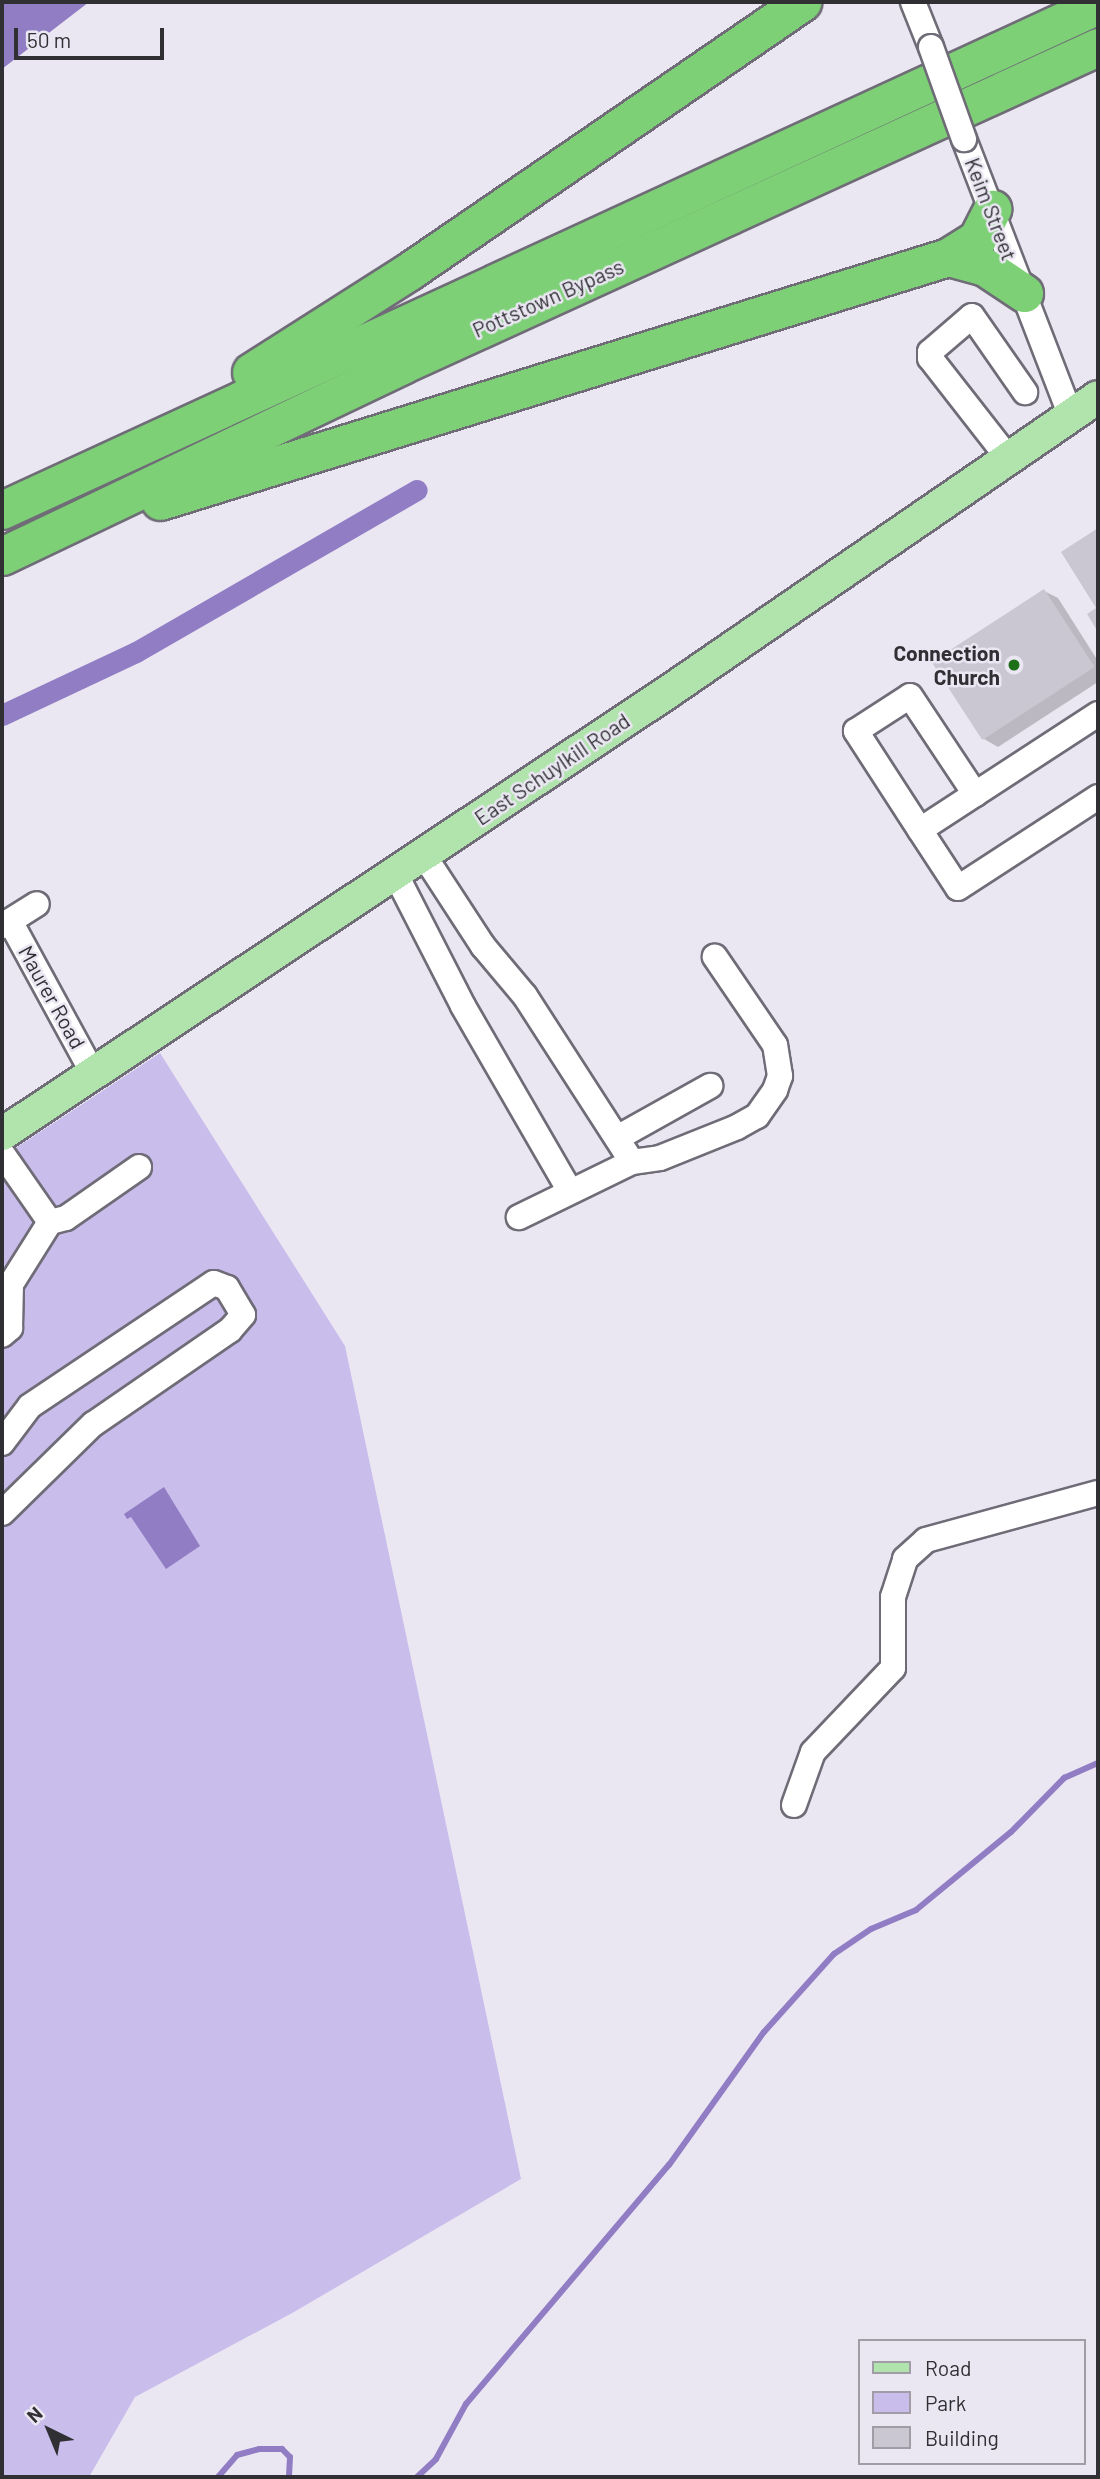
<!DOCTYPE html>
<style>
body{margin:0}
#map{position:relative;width:1100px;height:2479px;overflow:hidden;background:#eae7f3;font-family:Barlow,sans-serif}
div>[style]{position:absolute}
.green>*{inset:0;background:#c8bdeb}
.water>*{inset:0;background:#917dc4}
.shadow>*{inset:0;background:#0003}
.stream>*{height:6px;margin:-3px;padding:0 3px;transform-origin:3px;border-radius:3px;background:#917dc4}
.canal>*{height:21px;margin:-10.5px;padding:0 10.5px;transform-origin:10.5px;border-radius:10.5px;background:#917dc4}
.building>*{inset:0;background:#cac7d3;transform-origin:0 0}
.roads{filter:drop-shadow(2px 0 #6f6c77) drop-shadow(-2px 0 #6f6c77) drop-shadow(0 2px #6f6c77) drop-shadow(0 -2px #6f6c77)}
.minor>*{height:24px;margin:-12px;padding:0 12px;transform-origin:12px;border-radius:12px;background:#fff}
.major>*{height:32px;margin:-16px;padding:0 16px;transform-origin:16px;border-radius:16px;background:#b1e3ad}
.highway>*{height:37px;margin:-18.5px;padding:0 18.5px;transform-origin:18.5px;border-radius:18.5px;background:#7dd076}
.bridges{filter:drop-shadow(2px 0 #6f6c77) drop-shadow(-2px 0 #6f6c77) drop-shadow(0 2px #6f6c77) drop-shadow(0 -2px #6f6c77)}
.minor-bridge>*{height:24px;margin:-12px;padding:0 12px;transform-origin:12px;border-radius:12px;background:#fff}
.dots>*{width:19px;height:19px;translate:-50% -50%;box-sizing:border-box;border:4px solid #eae7f3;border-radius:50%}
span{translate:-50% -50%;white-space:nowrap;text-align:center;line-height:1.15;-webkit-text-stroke:5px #eae7f3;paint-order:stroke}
.street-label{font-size:21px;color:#302f33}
.poi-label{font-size:21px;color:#302f33;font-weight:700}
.right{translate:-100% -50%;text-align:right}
.frame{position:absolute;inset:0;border:4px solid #302f33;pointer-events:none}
.legend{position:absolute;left:858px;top:2339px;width:228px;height:126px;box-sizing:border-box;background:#eae7f3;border:2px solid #a09da6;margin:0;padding:9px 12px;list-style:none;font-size:21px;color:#302f33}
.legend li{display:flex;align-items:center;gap:14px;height:35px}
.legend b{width:35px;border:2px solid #a09da6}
.north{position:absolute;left:14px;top:2395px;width:70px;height:70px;-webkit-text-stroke:5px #eae7f3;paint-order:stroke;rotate:317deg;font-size:19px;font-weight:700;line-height:28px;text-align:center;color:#302f33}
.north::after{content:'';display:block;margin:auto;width:24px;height:32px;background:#302f33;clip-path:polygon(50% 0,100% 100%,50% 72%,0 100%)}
.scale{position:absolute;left:14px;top:28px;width:150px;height:32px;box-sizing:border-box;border:4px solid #302f33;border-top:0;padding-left:9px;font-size:21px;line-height:24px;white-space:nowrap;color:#302f33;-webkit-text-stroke:5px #eae7f3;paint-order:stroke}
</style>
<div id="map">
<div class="green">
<div style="clip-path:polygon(160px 1053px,345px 1346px,521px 2179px,294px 2312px,135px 2397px,89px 2477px,2px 2477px,2px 1157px)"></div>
</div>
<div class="water">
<div style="clip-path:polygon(2px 2px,89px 2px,2px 69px)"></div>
<div style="clip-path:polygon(164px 1487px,200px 1546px,166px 1569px,131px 1517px,127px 1519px,124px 1514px)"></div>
</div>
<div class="shadow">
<div style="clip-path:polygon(1044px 591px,1058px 598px,1098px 661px,1098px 682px,998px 747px,984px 739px)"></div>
</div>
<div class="stream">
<div style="left:218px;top:2477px;width:29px;rotate:-49deg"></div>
<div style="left:237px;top:2455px;width:23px;rotate:-15deg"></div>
<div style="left:259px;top:2449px;width:23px"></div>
<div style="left:282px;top:2449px;width:11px;rotate:45deg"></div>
<div style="left:290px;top:2457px;width:20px;rotate:93deg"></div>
<div style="left:417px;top:2477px;width:26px;rotate:-43deg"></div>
<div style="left:436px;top:2459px;width:63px;rotate:-61.4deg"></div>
<div style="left:466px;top:2404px;width:314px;rotate:-49.7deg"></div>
<div style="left:669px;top:2165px;width:163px;rotate:-54.5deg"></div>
<div style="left:764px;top:2032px;width:105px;rotate:-48.1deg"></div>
<div style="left:834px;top:1954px;width:45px;rotate:-34deg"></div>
<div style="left:871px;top:1929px;width:49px;rotate:-22.9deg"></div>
<div style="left:916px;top:1910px;width:123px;rotate:-39.4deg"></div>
<div style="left:1011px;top:1832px;width:76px;rotate:-45.5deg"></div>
<div style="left:1064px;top:1778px;width:37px;rotate:-24deg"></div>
</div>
<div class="canal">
<div style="left:2px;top:715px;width:148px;rotate:-25.2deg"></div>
<div style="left:136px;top:652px;width:324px;rotate:-30deg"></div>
</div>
<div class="building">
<div style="clip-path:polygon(1098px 528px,1098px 632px,1087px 614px,1096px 608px,1061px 552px)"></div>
<div style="left:1044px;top:589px;width:93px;height:134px;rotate:57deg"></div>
</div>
<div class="roads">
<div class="minor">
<div style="left:913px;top:2px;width:48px;rotate:68.2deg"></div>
<div style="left:964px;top:139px;width:297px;rotate:68.9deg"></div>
<div style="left:1009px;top:459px;width:128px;rotate:-128deg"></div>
<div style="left:930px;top:358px;width:6px;rotate:-90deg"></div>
<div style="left:930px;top:352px;width:55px;rotate:-40.6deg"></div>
<div style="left:972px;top:316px;width:93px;rotate:55.1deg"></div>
<div style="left:1098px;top:714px;width:212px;rotate:146.9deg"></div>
<div style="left:920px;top:830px;width:69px;rotate:56.8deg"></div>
<div style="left:958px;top:888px;width:167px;rotate:-33deg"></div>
<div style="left:920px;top:830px;width:118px;rotate:-122.9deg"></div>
<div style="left:856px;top:731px;width:64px;rotate:-32.9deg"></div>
<div style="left:910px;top:696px;width:118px;rotate:56.4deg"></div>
<div style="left:423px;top:854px;width:110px;rotate:56.9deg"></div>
<div style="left:483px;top:946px;width:65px;rotate:50deg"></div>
<div style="left:525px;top:996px;width:197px;rotate:57.2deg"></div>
<div style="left:632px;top:1162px;width:126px;rotate:154deg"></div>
<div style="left:395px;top:873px;width:149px;rotate:62.9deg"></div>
<div style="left:463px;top:1006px;width:214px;rotate:60deg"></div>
<div style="left:10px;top:921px;width:173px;rotate:61.4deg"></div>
<div style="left:2px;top:926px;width:41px;rotate:-32.2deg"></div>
<div style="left:617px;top:1138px;width:107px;rotate:-29.2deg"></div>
<div style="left:2px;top:1153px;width:84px;rotate:55.2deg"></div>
<div style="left:50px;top:1222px;width:16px;rotate:-14deg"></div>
<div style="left:66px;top:1218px;width:89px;rotate:-34.9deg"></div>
<div style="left:632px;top:1162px;width:28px;rotate:-8deg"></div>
<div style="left:660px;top:1158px;width:83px;rotate:-21.9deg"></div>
<div style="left:737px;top:1127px;width:23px;rotate:-29deg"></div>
<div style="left:757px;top:1116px;width:32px;rotate:-55deg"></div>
<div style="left:775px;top:1090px;width:15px;rotate:-70deg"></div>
<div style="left:780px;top:1076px;width:31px;rotate:-99deg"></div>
<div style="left:775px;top:1045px;width:107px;rotate:-124.3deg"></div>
<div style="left:2px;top:1335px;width:11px;rotate:-41deg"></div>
<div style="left:10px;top:1328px;width:44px;rotate:-88.7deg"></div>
<div style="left:11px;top:1284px;width:73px;rotate:-57.8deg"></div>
<div style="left:2px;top:1443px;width:46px;rotate:-52.9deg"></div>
<div style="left:30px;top:1406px;width:221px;rotate:-33.8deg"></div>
<div style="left:214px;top:1283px;width:14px;rotate:21deg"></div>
<div style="left:227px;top:1288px;width:31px;rotate:59deg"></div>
<div style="left:243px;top:1315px;width:20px;rotate:131deg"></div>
<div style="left:230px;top:1330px;width:166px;rotate:145.5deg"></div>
<div style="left:93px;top:1424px;width:127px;rotate:135.6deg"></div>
<div style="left:794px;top:1805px;width:56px;rotate:-70.3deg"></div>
<div style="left:813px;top:1752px;width:116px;rotate:-46.4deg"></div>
<div style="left:893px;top:1668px;width:71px;rotate:-90deg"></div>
<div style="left:893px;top:1597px;width:40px;rotate:-72deg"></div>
<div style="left:905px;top:1559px;width:28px;rotate:-42deg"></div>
<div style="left:926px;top:1540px;width:178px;rotate:-15.3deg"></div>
</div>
<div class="major">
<div style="left:2px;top:1134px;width:799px;rotate:-33.57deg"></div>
<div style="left:668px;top:692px;width:521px;rotate:-34.45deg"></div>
</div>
<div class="highway">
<div style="left:948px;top:257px;width:38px;rotate:15deg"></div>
<div style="left:985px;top:267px;width:47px;rotate:33.7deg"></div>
<div style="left:251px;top:372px;width:186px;rotate:-32.5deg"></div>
<div style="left:408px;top:272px;width:478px;rotate:-34.4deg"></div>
<div style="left:160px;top:501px;width:825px;rotate:-17.2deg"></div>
<div style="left:948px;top:257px;width:34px;rotate:-32deg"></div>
<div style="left:977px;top:239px;width:34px;rotate:-63deg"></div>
<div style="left:2px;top:510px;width:1207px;rotate:-24.74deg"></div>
<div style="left:2px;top:556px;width:443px;rotate:-25.5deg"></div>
<div style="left:402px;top:365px;width:765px;rotate:-24.56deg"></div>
</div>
</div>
<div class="bridges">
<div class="minor-bridge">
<div style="left:931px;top:47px;width:98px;rotate:70.3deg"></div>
</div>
</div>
<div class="dots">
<div style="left:1014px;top:665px;background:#1d7018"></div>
</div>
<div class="street-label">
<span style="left:991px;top:209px;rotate:69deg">Keim Street</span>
<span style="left:548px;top:298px;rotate:-24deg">Pottstown Bypass</span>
<span style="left:552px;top:769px;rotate:-34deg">East Schuylkill Road</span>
<span style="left:52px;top:997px;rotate:61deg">Maurer Road</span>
</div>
<div class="poi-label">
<span class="right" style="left:1000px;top:665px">Connection<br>Church</span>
</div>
<div class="frame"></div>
<ul class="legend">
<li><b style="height:9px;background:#b1e3ad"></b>Road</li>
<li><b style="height:19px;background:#c8bdeb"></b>Park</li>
<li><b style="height:19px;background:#cac7d3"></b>Building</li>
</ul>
<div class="north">N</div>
<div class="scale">50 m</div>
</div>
